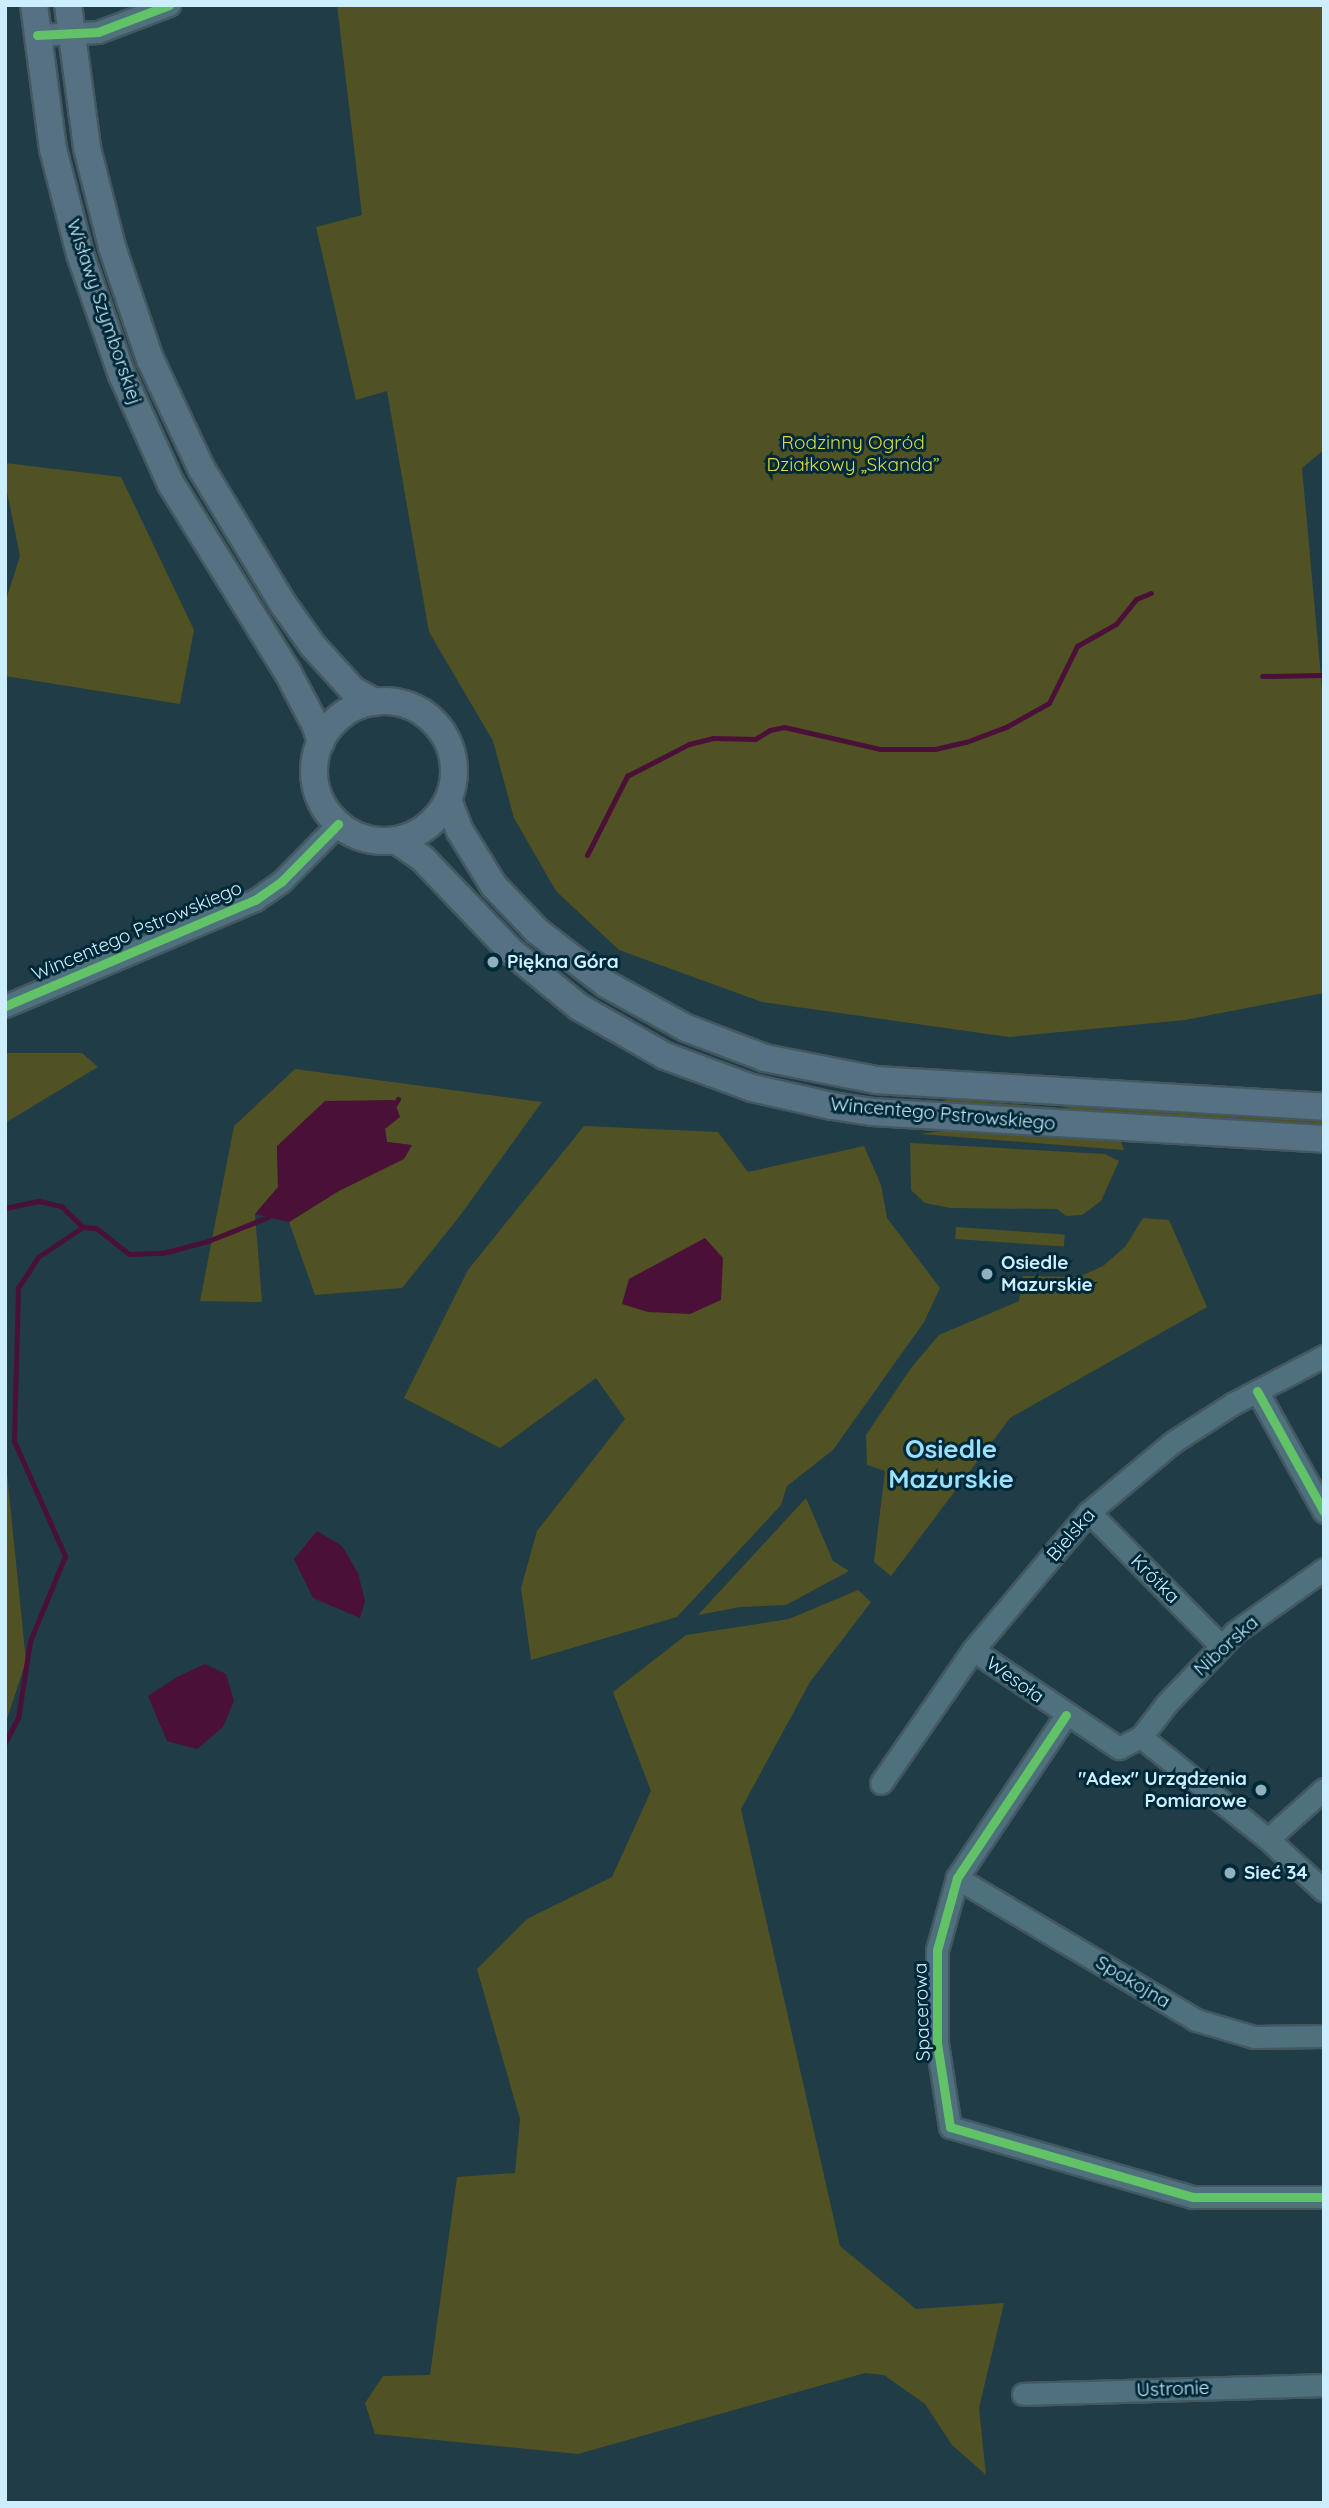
<!DOCTYPE html>
<meta charset="utf-8">
<style>
body{margin:0}
#map{position:relative;width:1329px;height:2508px;overflow:hidden;background:#203c47;font-family:Quicksand,sans-serif}
div>[style]{position:absolute}
.green>*{inset:0;background:#505224;transform-origin:0 0}
.water>*{inset:0;background:#4a1038}
.stream>*{height:5px;margin:-2.5px;padding:0 2.5px;transform-origin:2.5px;border-radius:2.5px;background:#4a1038}
.roads{filter:drop-shadow(2px 0 #435861) drop-shadow(-2px 0 #435861) drop-shadow(0 2px #435861) drop-shadow(0 -2px #435861)}
.minor>*{height:21px;margin:-10.5px;padding:0 10.5px;transform-origin:10.5px;border-radius:10.5px;background:#4e717d}
.major>*{height:26px;margin:-13px;padding:0 13px;transform-origin:13px;border-radius:13px;background:#567181}
.major>.ring{margin:-13px;padding:0;box-sizing:content-box;background:none;border:26px solid #567181;border-radius:50%}
.cycleway>*{height:9px;margin:-4.5px;padding:0 4.5px;transform-origin:4.5px;border-radius:4.5px;background:#61c268}
.dots>*{width:19px;height:19px;translate:-50% -50%;box-sizing:border-box;border:4px solid #002938;border-radius:50%}
span{translate:-50% -50%;white-space:nowrap;text-align:center;line-height:1.15;-webkit-text-stroke:6px #002938;paint-order:stroke}
.street-label{font-size:19px;color:#cceefe}
.park-label{font-size:19px;color:#dfd943}
.poi-label{font-size:19px;color:#cceefe;font-weight:700}
.left{translate:0 -50%;text-align:left}
.right{translate:-100% -50%;text-align:right}
.district-label{font-size:26px;color:#9ae0ff;font-weight:700}
.frame{position:absolute;inset:0;border:7px solid #cceefe;pointer-events:none}
</style>
<div id="map">
<div class="green">
<div style="clip-path:polygon(337px 5px,1324px 5px,1324px 450px,1302px 468px,1324px 710px,1324px 993px,1185px 1020px,1009px 1037px,762px 1002px,619px 950px,556px 891px,514px 818px,493px 741px,429px 632px,387px 391px,356px 400px,316px 227px,362px 215px)"></div>
<div style="clip-path:polygon(5px 463px,121px 477px,194px 630px,180px 704px,5px 676px,5px 603px,20px 556px,5px 482px)"></div>
<div style="clip-path:polygon(5px 1053px,82px 1053px,98px 1067px,5px 1123px)"></div>
<div style="clip-path:polygon(295px 1069px,542px 1102px,459px 1217px,402px 1288px,315px 1295px,289px 1222px,411px 1145px,387px 1142px,385px 1129px,277px 1146px,278px 1187px,255px 1214px,262px 1302px,200px 1301px,234px 1126px)"></div>
<div style="clip-path:polygon(951px 1099px,1061px 1108px,1104px 1104px,1324px 1118px,1324px 1130px,942px 1106px,943px 1101px)"></div>
<div style="clip-path:polygon(584px 1126px,718px 1132px,748px 1172px,864px 1146px,881px 1185px,887px 1218px,940px 1288px,924px 1322px,833px 1450px,787px 1486px,781px 1505px,677px 1617px,531px 1660px,521px 1588px,537px 1531px,625px 1419px,596px 1378px,500px 1448px,404px 1398px,468px 1270px)"></div>
<div style="clip-path:polygon(963px 1128px,1120px 1139px,1124px 1150px,920px 1134px)"></div>
<div style="clip-path:polygon(910px 1143px,1105px 1154px,1119px 1161px,1101px 1201px,1082px 1215px,1066px 1216px,1057px 1209px,950px 1208px,925px 1203px,911px 1190px)"></div>
<div style="clip-path:polygon(1143px 1218px,1169px 1220px,1207px 1307px,1010px 1418px,891px 1576px,874px 1562px,885px 1471px,867px 1465px,866px 1435px,911px 1368px,939px 1335px,1019px 1301px,1023px 1276px,1079px 1277px,1103px 1266px,1125px 1247px)"></div>
<div style="left:956px;top:1227px;width:109px;height:12px;rotate:4deg"></div>
<div style="clip-path:polygon(5px 1454px,26px 1661px,5px 1725px)"></div>
<div style="clip-path:polygon(806px 1498px,833px 1561px,849px 1571px,786px 1605px,740px 1607px,698px 1615px)"></div>
<div style="clip-path:polygon(858px 1590px,871px 1602px,810px 1682px,741px 1809px,840px 2246px,916px 2309px,1004px 2303px,979px 2408px,986px 2475px,952px 2445px,925px 2404px,884px 2375px,865px 2373px,578px 2454px,375px 2434px,365px 2403px,383px 2376px,430px 2375px,457px 2177px,515px 2173px,520px 2119px,477px 1969px,527px 1919px,612px 1877px,651px 1791px,613px 1692px,686px 1635px,789px 1619px)"></div>
</div>
<div class="water">
<div style="clip-path:polygon(394px 1100px,400px 1117px,385px 1129px,387px 1142px,412px 1145px,404px 1159px,339px 1191px,289px 1222px,255px 1214px,278px 1187px,277px 1146px,325px 1101px)"></div>
<div style="clip-path:polygon(705px 1238px,723px 1258px,721px 1300px,690px 1314px,648px 1312px,622px 1304px,629px 1279px)"></div>
<div style="clip-path:polygon(317px 1531px,342px 1546px,358px 1573px,365px 1601px,360px 1618px,313px 1598px,294px 1559px)"></div>
<div style="clip-path:polygon(205px 1664px,226px 1674px,234px 1701px,223px 1727px,197px 1749px,167px 1741px,148px 1696px,177px 1677px)"></div>
</div>
<div class="stream">
<div style="left:1262px;top:676px;width:62px;rotate:-0.9deg"></div>
<div style="left:587px;top:855px;width:89px;rotate:-63.1deg"></div>
<div style="left:627px;top:776px;width:70px;rotate:-27.3deg"></div>
<div style="left:689px;top:744px;width:25px;rotate:-14deg"></div>
<div style="left:713px;top:738px;width:42px;rotate:1.4deg"></div>
<div style="left:755px;top:739px;width:17px;rotate:-31deg"></div>
<div style="left:770px;top:730px;width:14px;rotate:-12deg"></div>
<div style="left:784px;top:727px;width:98px;rotate:12.9deg"></div>
<div style="left:880px;top:749px;width:55px"></div>
<div style="left:935px;top:749px;width:32px;rotate:-13deg"></div>
<div style="left:966px;top:742px;width:43px;rotate:-20.6deg"></div>
<div style="left:1006px;top:727px;width:49px;rotate:-29.2deg"></div>
<div style="left:1049px;top:703px;width:64px;rotate:-63.8deg"></div>
<div style="left:1077px;top:646px;width:45px;rotate:-29.4deg"></div>
<div style="left:1116px;top:624px;width:32px;rotate:-51deg"></div>
<div style="left:1136px;top:599px;width:16px;rotate:-22deg"></div>
<div style="left:395px;top:1104px;width:6px;rotate:-59deg"></div>
<div style="left:5px;top:1208px;width:35px;rotate:-12deg"></div>
<div style="left:39px;top:1201px;width:23px;rotate:13deg"></div>
<div style="left:61px;top:1206px;width:30px;rotate:44deg"></div>
<div style="left:5px;top:1743px;width:28px;rotate:-63deg"></div>
<div style="left:18px;top:1718px;width:78px;rotate:-81.1deg"></div>
<div style="left:30px;top:1641px;width:92px;rotate:-67.6deg"></div>
<div style="left:65px;top:1556px;width:126px;rotate:-113.9deg"></div>
<div style="left:14px;top:1441px;width:153px;rotate:-88.5deg"></div>
<div style="left:18px;top:1288px;width:37px;rotate:-57deg"></div>
<div style="left:38px;top:1257px;width:54px;rotate:-33.7deg"></div>
<div style="left:83px;top:1227px;width:13px;rotate:4deg"></div>
<div style="left:96px;top:1228px;width:42px;rotate:38.2deg"></div>
<div style="left:129px;top:1254px;width:34px;rotate:-2deg"></div>
<div style="left:163px;top:1253px;width:47px;rotate:-14.9deg"></div>
<div style="left:208px;top:1241px;width:65px;rotate:-21.8deg"></div>
</div>
<div class="roads">
<div class="minor">
<div style="left:37px;top:35px;width:61px;rotate:-2.8deg"></div>
<div style="left:98px;top:32px;width:76px;rotate:-20.8deg"></div>
<div style="left:5px;top:1006px;width:272px;rotate:-23deg"></div>
<div style="left:255px;top:900px;width:33px;rotate:-35deg"></div>
<div style="left:282px;top:881px;width:80px;rotate:-45.5deg"></div>
<div style="left:1257px;top:1391px;width:138px;rotate:61deg"></div>
<div style="left:1089px;top:1512px;width:187px;rotate:45.4deg"></div>
<div style="left:973px;top:1650px;width:176px;rotate:33.9deg"></div>
<div style="left:1119px;top:1748px;width:25px;rotate:-27deg"></div>
<div style="left:1141px;top:1737px;width:163px;rotate:38.8deg"></div>
<div style="left:1268px;top:1839px;width:76px;rotate:42.9deg"></div>
<div style="left:1066px;top:1715px;width:196px;rotate:123.8deg"></div>
<div style="left:957px;top:1878px;width:75px;rotate:105.5deg"></div>
<div style="left:937px;top:1950px;width:93px;rotate:90deg"></div>
<div style="left:937px;top:2043px;width:85px;rotate:81.2deg"></div>
<div style="left:950px;top:2127px;width:253px;rotate:16.1deg"></div>
<div style="left:1193px;top:2197px;width:131px"></div>
<div style="left:1141px;top:1737px;width:43px;rotate:-52.6deg"></div>
<div style="left:1167px;top:1703px;width:98px;rotate:-46.2deg"></div>
<div style="left:1235px;top:1632px;width:109px;rotate:-35.3deg"></div>
<div style="left:881px;top:1783px;width:162px;rotate:-55.3deg"></div>
<div style="left:973px;top:1650px;width:180px;rotate:-50deg"></div>
<div style="left:1089px;top:1512px;width:109px;rotate:-39.8deg"></div>
<div style="left:1173px;top:1442px;width:72px;rotate:-32.6deg"></div>
<div style="left:1234px;top:1403px;width:102px;rotate:-27.6deg"></div>
<div style="left:1268px;top:1839px;width:75px;rotate:-41.8deg"></div>
<div style="left:957px;top:1878px;width:278px;rotate:30.7deg"></div>
<div style="left:1196px;top:2020px;width:60px;rotate:16.3deg"></div>
<div style="left:1254px;top:2037px;width:70px;rotate:-0.8deg"></div>
<div style="left:1023px;top:2394px;width:301px;rotate:-1.7deg"></div>
</div>
<div class="major">
<div style="left:34px;top:5px;width:145px;rotate:82.5deg"></div>
<div style="left:53px;top:149px;width:108px;rotate:75.6deg"></div>
<div style="left:80px;top:254px;width:128px;rotate:70.9deg"></div>
<div style="left:122px;top:375px;width:120px;rotate:65.8deg"></div>
<div style="left:171px;top:484px;width:220px;rotate:58.2deg"></div>
<div style="left:287px;top:671px;width:60px;rotate:62.2deg"></div>
<div style="left:315px;top:724px;width:19px;rotate:72deg"></div>
<div style="left:68px;top:5px;width:144px;rotate:82.4deg"></div>
<div style="left:87px;top:148px;width:102px;rotate:75.8deg"></div>
<div style="left:112px;top:247px;width:118px;rotate:71.3deg"></div>
<div style="left:150px;top:359px;width:120px;rotate:64.9deg"></div>
<div style="left:201px;top:468px;width:159px;rotate:58.9deg"></div>
<div style="left:283px;top:604px;width:52px;rotate:54.5deg"></div>
<div style="left:313px;top:646px;width:59px;rotate:47.7deg"></div>
<div style="left:353px;top:690px;width:25px;rotate:29deg"></div>
<div class="ring" style="left:314px;top:701px;width:114px;height:114px"></div>
<div style="left:448px;top:800px;width:33px;rotate:69deg"></div>
<div style="left:460px;top:831px;width:65px;rotate:58.3deg"></div>
<div style="left:494px;top:886px;width:62px;rotate:46.3deg"></div>
<div style="left:537px;top:931px;width:87px;rotate:37.5deg"></div>
<div style="left:606px;top:984px;width:91px;rotate:28.8deg"></div>
<div style="left:686px;top:1028px;width:85px;rotate:20.8deg"></div>
<div style="left:765px;top:1058px;width:113px;rotate:11.2deg"></div>
<div style="left:876px;top:1080px;width:449px;rotate:3.4deg"></div>
<div style="left:396px;top:840px;width:33px;rotate:35deg"></div>
<div style="left:423px;top:859px;width:129px;rotate:46.3deg"></div>
<div style="left:512px;top:952px;width:87px;rotate:39.4deg"></div>
<div style="left:579px;top:1007px;width:99px;rotate:29.7deg"></div>
<div style="left:665px;top:1056px;width:93px;rotate:20.2deg"></div>
<div style="left:752px;top:1088px;width:82px;rotate:12.7deg"></div>
<div style="left:832px;top:1106px;width:40px;rotate:8.5deg"></div>
<div style="left:872px;top:1112px;width:453px;rotate:3.4deg"></div>
</div>
</div>
<div class="cycleway">
<div style="left:37px;top:35px;width:61px;rotate:-2.8deg"></div>
<div style="left:98px;top:32px;width:76px;rotate:-20.8deg"></div>
<div style="left:5px;top:1006px;width:272px;rotate:-23deg"></div>
<div style="left:255px;top:900px;width:33px;rotate:-35deg"></div>
<div style="left:282px;top:881px;width:80px;rotate:-45.5deg"></div>
<div style="left:1257px;top:1391px;width:138px;rotate:61deg"></div>
<div style="left:1066px;top:1715px;width:196px;rotate:123.8deg"></div>
<div style="left:957px;top:1878px;width:75px;rotate:105.5deg"></div>
<div style="left:937px;top:1950px;width:93px;rotate:90deg"></div>
<div style="left:937px;top:2043px;width:85px;rotate:81.2deg"></div>
<div style="left:950px;top:2127px;width:253px;rotate:16.1deg"></div>
<div style="left:1193px;top:2197px;width:131px"></div>
</div>
<div class="dots">
<div style="left:493px;top:962px;background:#90b0be"></div>
<div style="left:987px;top:1274px;background:#90b0be"></div>
<div style="left:1261px;top:1790px;background:#90b0be"></div>
<div style="left:1230px;top:1873px;background:#90b0be"></div>
</div>
<div class="street-label">
<span style="left:104px;top:312px;rotate:71deg">Wisławy Szymborskiej</span>
<span style="left:137px;top:931px;rotate:-23deg">Wincentego Pstrowskiego</span>
<span style="left:943px;top:1114px;rotate:5deg">Wincentego Pstrowskiego</span>
<span style="left:1071px;top:1535px;rotate:-49deg">Bielska</span>
<span style="left:1155px;top:1579px;rotate:45deg">Krótka</span>
<span style="left:1226px;top:1646px;rotate:-42deg">Niborska</span>
<span style="left:1015px;top:1680px;rotate:35deg">Wesoła</span>
<span style="left:1133px;top:1982px;rotate:31deg">Spokojna</span>
<span style="left:922px;top:2012px;rotate:-92deg">Spacerowa</span>
<span style="left:1173px;top:2389px;rotate:-2deg">Ustronie</span>
</div>
<div class="park-label">
<span style="left:853px;top:454px">Rodzinny Ogród<br>Działkowy „Skanda”</span>
</div>
<div class="poi-label">
<span class="left" style="left:507px;top:962px">Piękna Góra</span>
<span class="left" style="left:1001px;top:1274px">Osiedle<br>Mazurskie</span>
<span class="right" style="left:1247px;top:1790px">"Adex" Urządzenia<br>Pomiarowe</span>
<span class="left" style="left:1244px;top:1873px">Sieć 34</span>
</div>
<div class="district-label">
<span style="left:951px;top:1464px">Osiedle<br>Mazurskie</span>
</div>
<div class="frame"></div>
</div>
